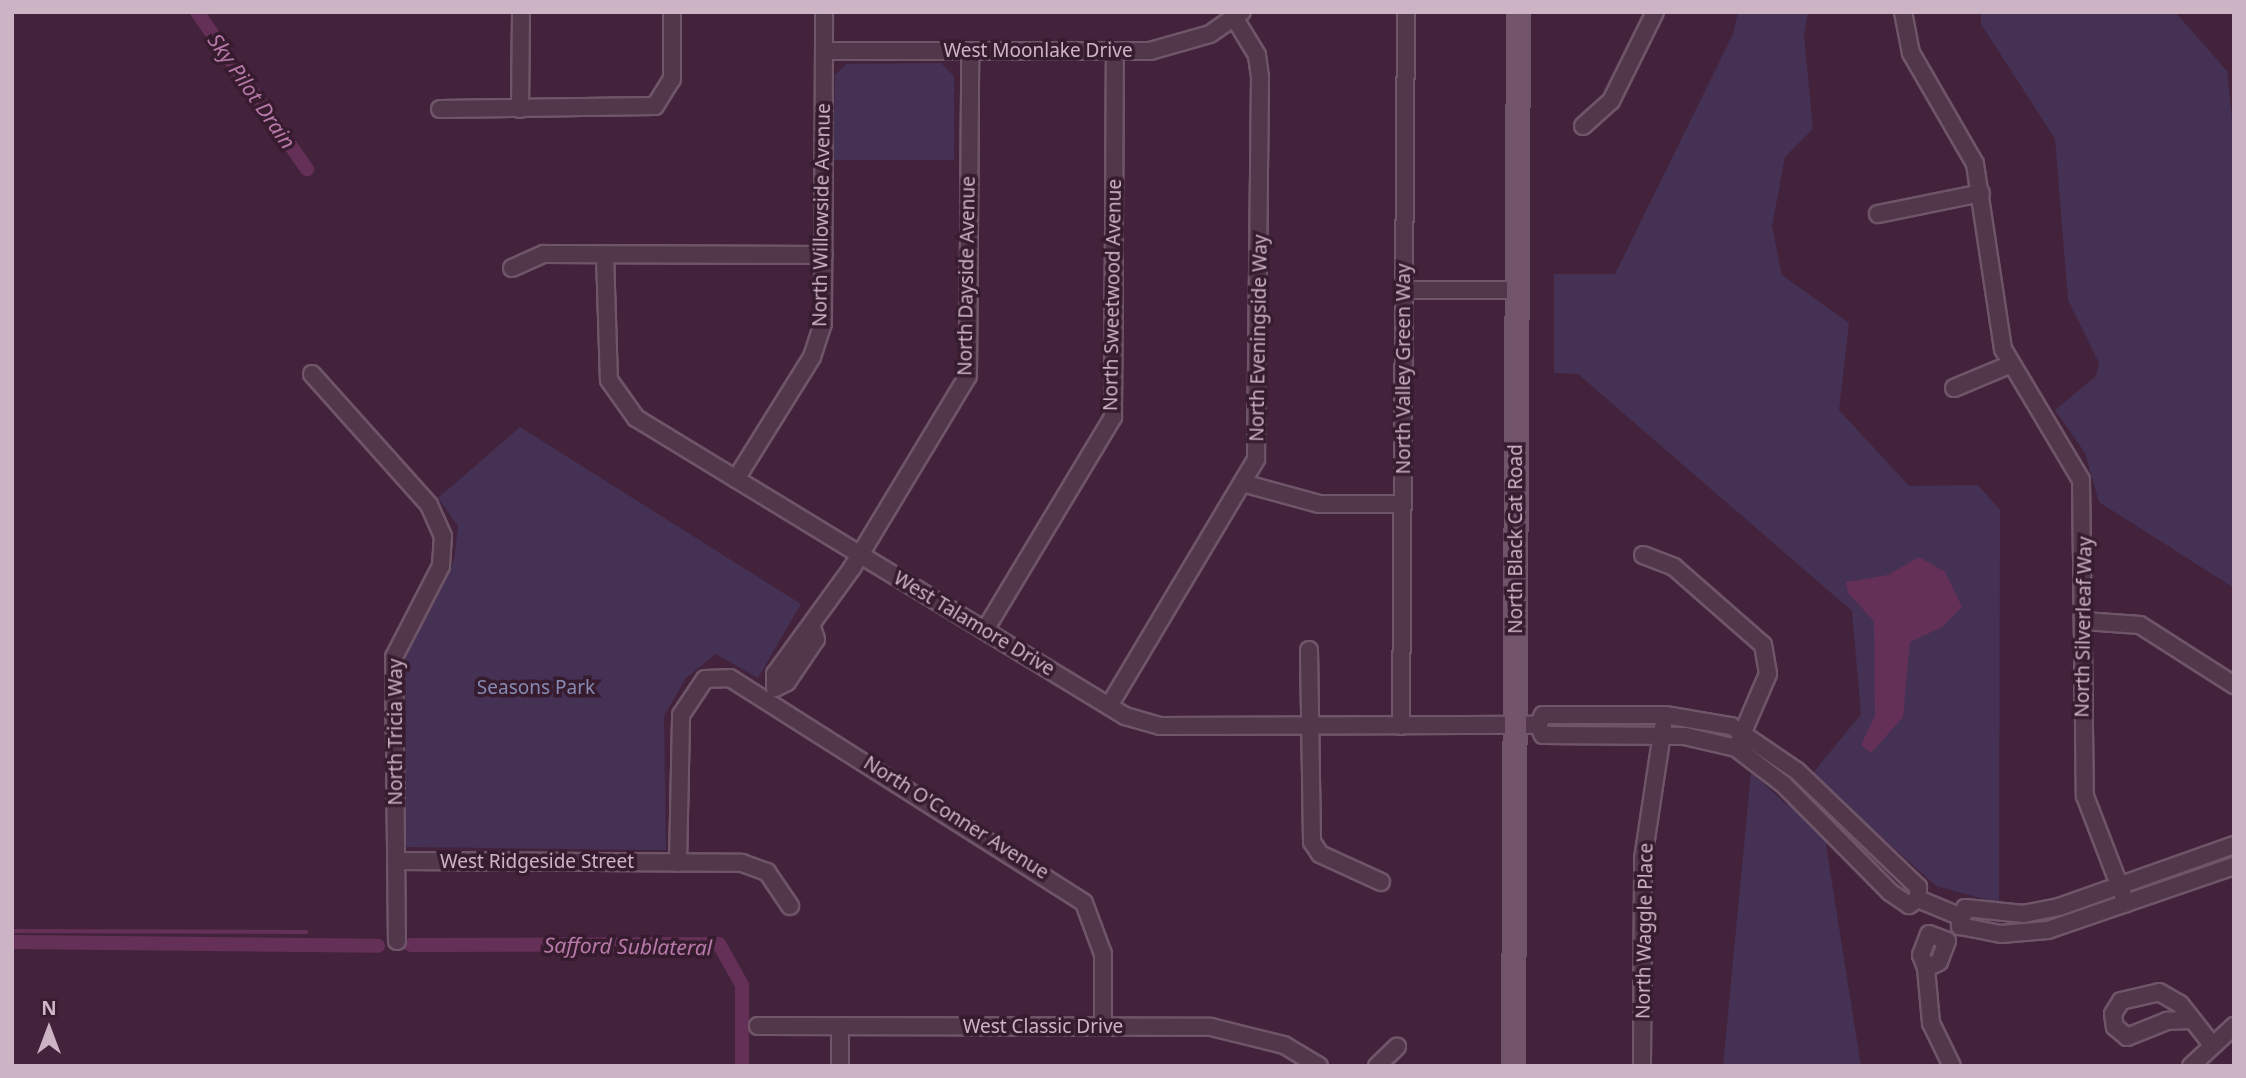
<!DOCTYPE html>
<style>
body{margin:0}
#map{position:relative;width:2246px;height:1078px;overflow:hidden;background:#43233b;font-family:"Noto Sans",sans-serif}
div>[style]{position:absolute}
.green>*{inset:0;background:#443153}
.water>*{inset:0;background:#653057}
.stream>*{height:3.5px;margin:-1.75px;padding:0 1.75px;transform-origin:1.75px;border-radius:1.75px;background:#653057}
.canal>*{height:14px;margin:-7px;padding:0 7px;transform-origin:7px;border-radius:7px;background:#653057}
.roads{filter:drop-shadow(2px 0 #6f5568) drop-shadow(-2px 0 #6f5568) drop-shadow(0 2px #6f5568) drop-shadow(0 -2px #6f5568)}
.minor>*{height:16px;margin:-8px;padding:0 8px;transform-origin:8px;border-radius:8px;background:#52374b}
.major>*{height:21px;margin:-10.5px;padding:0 10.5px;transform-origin:10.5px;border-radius:10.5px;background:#72556b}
span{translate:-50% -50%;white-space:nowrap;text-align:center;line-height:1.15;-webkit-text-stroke:7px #371c30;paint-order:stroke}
.street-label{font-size:19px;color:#ccb4c5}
.park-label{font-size:19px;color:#878bb3}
.water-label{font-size:21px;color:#b779a8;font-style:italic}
.frame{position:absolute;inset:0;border:14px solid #ccb4c5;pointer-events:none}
.north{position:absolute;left:14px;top:994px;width:70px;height:70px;-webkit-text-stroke:5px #371c30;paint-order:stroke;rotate:0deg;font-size:19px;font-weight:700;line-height:28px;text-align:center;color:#ccb4c5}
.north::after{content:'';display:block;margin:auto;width:24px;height:32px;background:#ccb4c5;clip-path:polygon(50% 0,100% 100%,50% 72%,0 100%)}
</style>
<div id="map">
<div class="green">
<div style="clip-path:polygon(1738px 12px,1808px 12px,1804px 35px,1813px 129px,1785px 157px,1772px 226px,1782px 275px,1849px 323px,1839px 410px,1909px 486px,1978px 485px,2000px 510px,1999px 903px,1936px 886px,1857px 815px,1826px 845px,1861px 1066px,1723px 1066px,1751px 772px,1787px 805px,1861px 714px,1852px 611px,1578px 374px,1554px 373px,1554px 274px,1615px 274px,1733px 34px)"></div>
<div style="clip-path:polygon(1981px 12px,2175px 12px,2227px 71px,2234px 139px,2234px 588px,2099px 502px,2085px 453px,2055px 410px,2096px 376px,2099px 363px,2068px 300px,2055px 139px,1981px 24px)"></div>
<div style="clip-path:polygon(941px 63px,954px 76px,954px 160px,833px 160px,835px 75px,846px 64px)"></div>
<div style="clip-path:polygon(520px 427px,801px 604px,758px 678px,716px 654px,686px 678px,664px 716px,666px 850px,405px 847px,405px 656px,454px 560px,458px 526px,438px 498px)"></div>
</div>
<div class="water">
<div style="clip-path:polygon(1919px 557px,1945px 572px,1962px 607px,1942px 627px,1910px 642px,1903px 717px,1871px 753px,1861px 745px,1875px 716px,1874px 621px,1848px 593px,1846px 582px,1888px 575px)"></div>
</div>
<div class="stream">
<div style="left:12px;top:931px;width:294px;rotate:0.2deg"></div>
</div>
<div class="canal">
<div style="left:197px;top:12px;width:192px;rotate:55deg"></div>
<div style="left:12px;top:942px;width:366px;rotate:0.6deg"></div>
<div style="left:411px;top:945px;width:308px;rotate:-0.2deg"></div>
<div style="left:719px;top:944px;width:47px;rotate:60.7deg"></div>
<div style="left:742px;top:985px;width:81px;rotate:90deg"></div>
</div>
<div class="roads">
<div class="minor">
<div style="left:1903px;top:12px;width:42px;rotate:79deg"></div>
<div style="left:1911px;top:53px;width:128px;rotate:60deg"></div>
<div style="left:1975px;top:164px;width:187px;rotate:81.4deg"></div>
<div style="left:2003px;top:349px;width:152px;rotate:59.2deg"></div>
<div style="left:2081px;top:480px;width:316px;rotate:89.3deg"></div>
<div style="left:2085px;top:796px;width:115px;rotate:69deg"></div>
<div style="left:824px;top:51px;width:326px"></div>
<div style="left:1150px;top:51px;width:62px;rotate:-15.8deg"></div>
<div style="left:1210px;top:34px;width:39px;rotate:-35deg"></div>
<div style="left:440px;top:109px;width:215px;rotate:-0.8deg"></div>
<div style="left:655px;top:106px;width:32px;rotate:-58deg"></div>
<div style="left:672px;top:79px;width:67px;rotate:-90deg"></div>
<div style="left:520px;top:109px;width:97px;rotate:-89.4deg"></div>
<div style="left:1583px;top:126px;width:38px;rotate:-42deg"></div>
<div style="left:1611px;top:101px;width:99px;rotate:-63.7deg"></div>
<div style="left:1878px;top:214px;width:105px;rotate:-11.5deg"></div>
<div style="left:605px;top:255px;width:125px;rotate:88.2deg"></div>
<div style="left:609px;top:380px;width:47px;rotate:54.6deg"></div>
<div style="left:636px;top:418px;width:573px;rotate:31.36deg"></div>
<div style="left:1125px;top:716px;width:36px;rotate:16deg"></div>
<div style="left:1160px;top:726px;width:378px;rotate:-0.2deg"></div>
<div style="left:512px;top:268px;width:35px;rotate:-24deg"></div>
<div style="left:544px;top:254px;width:280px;rotate:0.2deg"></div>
<div style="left:1404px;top:290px;width:113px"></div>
<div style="left:312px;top:374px;width:176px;rotate:48.2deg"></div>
<div style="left:429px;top:505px;width:34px;rotate:66deg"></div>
<div style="left:443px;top:536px;width:30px;rotate:94deg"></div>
<div style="left:441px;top:566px;width:102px;rotate:117.3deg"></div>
<div style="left:394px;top:657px;width:284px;rotate:89.4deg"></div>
<div style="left:1954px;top:388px;width:60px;rotate:-22.7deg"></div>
<div style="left:736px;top:479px;width:144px;rotate:-58.1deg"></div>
<div style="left:812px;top:357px;width:36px;rotate:-72deg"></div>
<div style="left:823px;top:323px;width:311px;rotate:-89.8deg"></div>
<div style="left:1246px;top:484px;width:76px;rotate:15.3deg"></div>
<div style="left:1319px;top:504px;width:84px"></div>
<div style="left:1643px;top:555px;width:33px;rotate:21deg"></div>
<div style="left:1674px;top:567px;width:118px;rotate:41.2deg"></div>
<div style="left:1763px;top:645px;width:29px;rotate:80deg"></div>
<div style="left:1768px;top:674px;width:71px;rotate:113.3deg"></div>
<div style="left:2084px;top:621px;width:56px;rotate:4.1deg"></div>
<div style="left:2140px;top:625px;width:112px;rotate:32.6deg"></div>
<div style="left:812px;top:627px;width:13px;rotate:72deg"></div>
<div style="left:816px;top:639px;width:52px;rotate:124deg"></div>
<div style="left:787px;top:682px;width:13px;rotate:153deg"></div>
<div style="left:775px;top:688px;width:14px;rotate:-90deg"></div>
<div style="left:775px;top:674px;width:131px;rotate:-54deg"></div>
<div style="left:852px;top:568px;width:224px;rotate:-58.9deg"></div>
<div style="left:968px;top:376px;width:325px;rotate:-89.6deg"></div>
<div style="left:985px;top:630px;width:249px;rotate:-59deg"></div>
<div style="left:1113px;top:417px;width:366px;rotate:-89.7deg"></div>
<div style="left:1309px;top:650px;width:192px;rotate:89.1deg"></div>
<div style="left:1312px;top:842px;width:14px;rotate:56deg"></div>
<div style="left:1320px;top:854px;width:67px;rotate:24.7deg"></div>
<div style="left:1109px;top:706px;width:287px;rotate:-59.2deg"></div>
<div style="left:1256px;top:459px;width:382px;rotate:-89.4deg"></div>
<div style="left:1260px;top:77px;width:22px;rotate:-98deg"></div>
<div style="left:1257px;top:55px;width:42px;rotate:-121.4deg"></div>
<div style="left:1543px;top:715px;width:122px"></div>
<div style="left:1665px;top:715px;width:67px;rotate:9.5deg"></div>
<div style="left:1731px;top:726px;width:80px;rotate:34.3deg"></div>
<div style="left:1797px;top:771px;width:168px;rotate:43.8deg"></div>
<div style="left:1918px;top:887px;width:12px;rotate:90deg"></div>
<div style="left:1918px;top:899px;width:11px;rotate:146deg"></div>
<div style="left:1909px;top:905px;width:23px;rotate:-146deg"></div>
<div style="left:1890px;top:892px;width:152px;rotate:-134.7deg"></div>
<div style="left:1783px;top:784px;width:59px;rotate:-142.5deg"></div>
<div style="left:1736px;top:748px;width:52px;rotate:-166.8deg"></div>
<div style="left:1685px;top:736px;width:142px;rotate:-179.6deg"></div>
<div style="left:1543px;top:735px;width:11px;rotate:-117deg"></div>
<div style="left:1538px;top:725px;width:11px;rotate:-63deg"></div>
<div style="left:1401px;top:726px;width:714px;rotate:-89.6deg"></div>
<div style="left:2234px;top:845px;width:186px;rotate:160.5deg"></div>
<div style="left:2059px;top:907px;width:36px;rotate:169deg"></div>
<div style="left:2024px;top:914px;width:59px;rotate:-174.2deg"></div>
<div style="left:1965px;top:908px;width:19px;rotate:106deg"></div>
<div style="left:1960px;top:926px;width:42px;rotate:11deg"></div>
<div style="left:2001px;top:934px;width:47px;rotate:-4.9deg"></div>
<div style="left:2048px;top:930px;width:197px;rotate:-19deg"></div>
<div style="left:396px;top:861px;width:346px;rotate:0.3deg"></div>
<div style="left:742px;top:863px;width:27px;rotate:20deg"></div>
<div style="left:767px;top:872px;width:41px;rotate:55.9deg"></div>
<div style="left:678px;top:863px;width:148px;rotate:-88.8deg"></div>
<div style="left:681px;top:715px;width:43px;rotate:-56.3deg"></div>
<div style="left:705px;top:679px;width:25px;rotate:-2deg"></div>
<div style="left:730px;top:678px;width:419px;rotate:32.4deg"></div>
<div style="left:1084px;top:903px;width:54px;rotate:69.6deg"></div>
<div style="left:1103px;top:954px;width:73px;rotate:90deg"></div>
<div style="left:1918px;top:899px;width:44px;rotate:22.5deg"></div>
<div style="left:1929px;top:934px;width:19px;rotate:21deg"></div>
<div style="left:1947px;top:941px;width:22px;rotate:111deg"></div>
<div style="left:1939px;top:962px;width:14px;rotate:155deg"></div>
<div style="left:1926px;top:968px;width:14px;rotate:-111deg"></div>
<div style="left:1921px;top:955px;width:22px;rotate:-69deg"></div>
<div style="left:1926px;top:968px;width:55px;rotate:84.8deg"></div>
<div style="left:1931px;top:1023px;width:48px;rotate:64deg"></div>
<div style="left:2191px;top:1020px;width:24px;rotate:178deg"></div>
<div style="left:2167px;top:1021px;width:43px;rotate:158.2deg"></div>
<div style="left:2127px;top:1037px;width:16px;rotate:-140deg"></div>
<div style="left:2115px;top:1027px;width:13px;rotate:-99deg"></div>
<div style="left:2113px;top:1014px;width:15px;rotate:-58deg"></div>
<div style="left:2121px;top:1001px;width:39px;rotate:-13deg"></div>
<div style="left:2159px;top:992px;width:24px;rotate:30deg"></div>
<div style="left:2180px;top:1004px;width:48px;rotate:51.7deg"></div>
<div style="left:758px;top:1026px;width:453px;rotate:0.1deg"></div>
<div style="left:1211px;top:1027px;width:75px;rotate:13.9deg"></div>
<div style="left:1284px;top:1045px;width:41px;rotate:31deg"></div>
<div style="left:840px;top:1066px;width:40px;rotate:-90deg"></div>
<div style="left:1377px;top:1066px;width:28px;rotate:-44deg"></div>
<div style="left:1642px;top:1066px;width:207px;rotate:-89.7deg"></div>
<div style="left:1643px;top:859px;width:134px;rotate:-81.4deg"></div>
<div style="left:2191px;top:1066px;width:59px;rotate:-42.9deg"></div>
</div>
<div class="major">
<div style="left:1513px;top:1066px;width:1054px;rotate:-89.73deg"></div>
</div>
</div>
<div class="street-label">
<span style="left:1038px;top:51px">West Moonlake Drive</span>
<span style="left:822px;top:215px;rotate:-89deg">North Willowside Avenue</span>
<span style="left:967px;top:276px;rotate:-89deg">North Dayside Avenue</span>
<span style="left:1113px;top:295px;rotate:-89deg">North Sweetwood Avenue</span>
<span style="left:1259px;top:338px;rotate:-89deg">North Eveningside Way</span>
<span style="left:1404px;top:369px;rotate:-90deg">North Valley Green Way</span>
<span style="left:1516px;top:539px;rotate:-90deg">North Black Cat Road</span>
<span style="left:974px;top:624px;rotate:31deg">West Talamore Drive</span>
<span style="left:2084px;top:627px;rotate:-89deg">North Silverleaf Way</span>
<span style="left:396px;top:732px;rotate:-90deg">North Tricia Way</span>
<span style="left:956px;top:818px;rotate:32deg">North O'Conner Avenue</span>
<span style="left:537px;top:862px">West Ridgeside Street</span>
<span style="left:1645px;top:931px;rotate:-89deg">North Waggle Place</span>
<span style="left:1043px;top:1027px">West Classic Drive</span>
</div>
<div class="park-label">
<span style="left:536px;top:688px">Seasons Park</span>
</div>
<div class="water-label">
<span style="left:252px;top:91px;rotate:55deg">Sky Pilot Drain</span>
<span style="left:628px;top:946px;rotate:1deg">Safford Sublateral</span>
</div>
<div class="frame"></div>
<div class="north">N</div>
</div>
